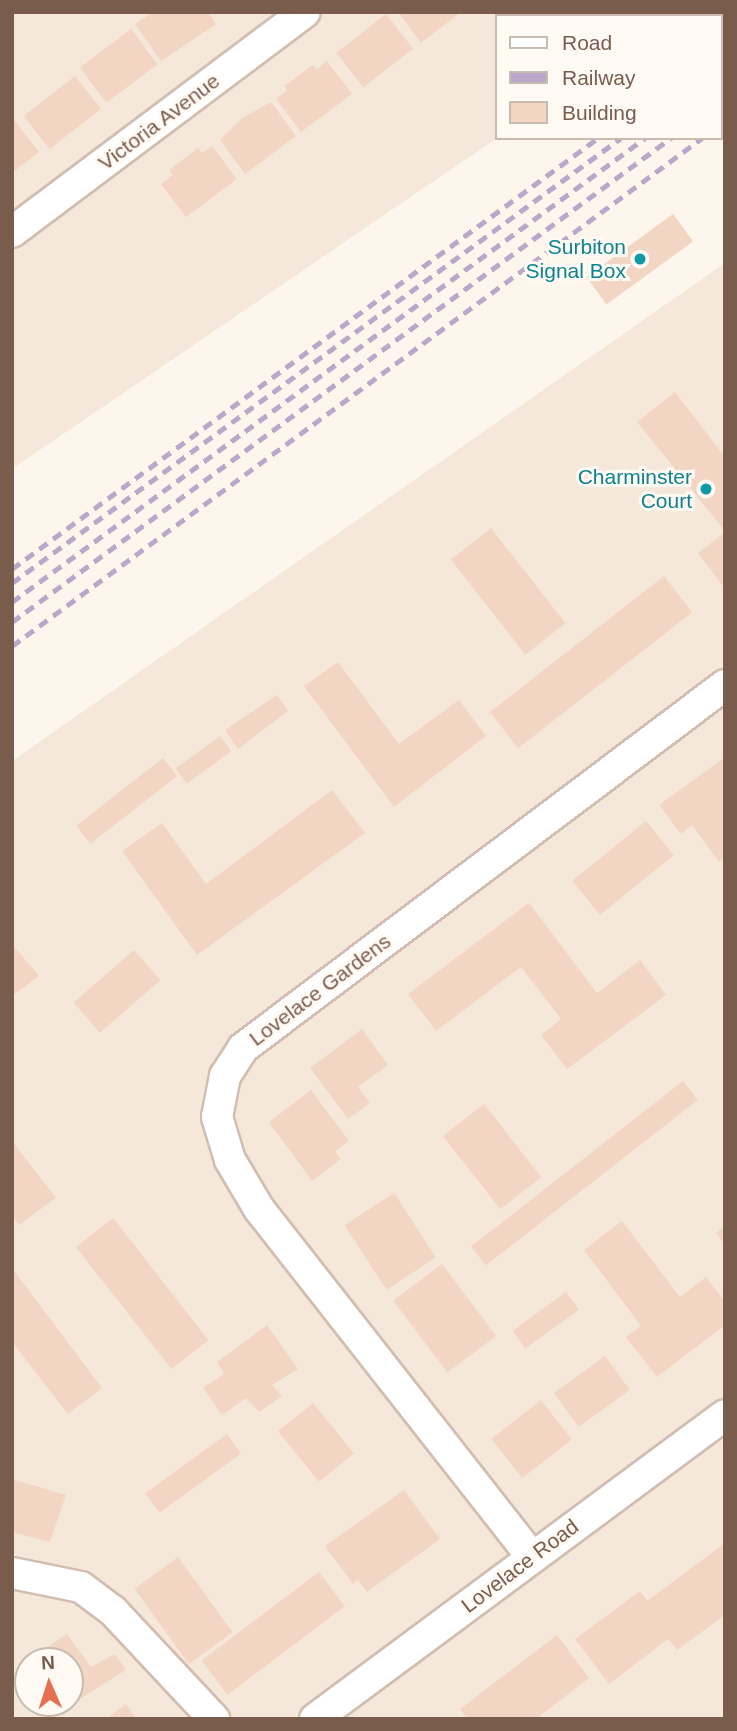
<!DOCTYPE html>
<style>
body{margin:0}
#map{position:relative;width:737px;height:1731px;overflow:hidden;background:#fdf6ec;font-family:Helvetica,sans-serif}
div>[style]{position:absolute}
.residential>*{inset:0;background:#f5e8da}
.building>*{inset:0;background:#f3d5c3;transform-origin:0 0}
.roads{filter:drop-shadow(2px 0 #d1beb0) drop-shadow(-2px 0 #d1beb0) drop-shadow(0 2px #d1beb0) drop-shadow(0 -2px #d1beb0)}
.minor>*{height:30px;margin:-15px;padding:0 15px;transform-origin:15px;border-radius:15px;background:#fff}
.rail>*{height:5px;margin-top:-2.5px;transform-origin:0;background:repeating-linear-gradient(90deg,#b9a8c9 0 10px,transparent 0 17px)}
.dots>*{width:19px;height:19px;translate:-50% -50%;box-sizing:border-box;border:4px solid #fffaf3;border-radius:50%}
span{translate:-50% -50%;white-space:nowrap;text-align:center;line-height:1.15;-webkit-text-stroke:6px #fffaf3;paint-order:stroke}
.street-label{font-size:21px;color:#7a5c4d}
.culture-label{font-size:21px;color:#0d838f}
.right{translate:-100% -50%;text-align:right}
.frame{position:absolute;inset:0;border:14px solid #7a5c4d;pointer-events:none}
.legend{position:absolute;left:495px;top:14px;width:228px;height:126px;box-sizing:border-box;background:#fffaf3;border:2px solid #cabbb1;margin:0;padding:9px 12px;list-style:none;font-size:21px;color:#7a5c4d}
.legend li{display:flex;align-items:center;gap:14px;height:35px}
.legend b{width:35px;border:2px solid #cabbb1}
.north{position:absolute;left:14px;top:1647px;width:70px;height:70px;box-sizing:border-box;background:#fffaf3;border:2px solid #cabbb1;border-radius:50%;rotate:357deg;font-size:19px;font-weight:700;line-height:28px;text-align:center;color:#7a5c4d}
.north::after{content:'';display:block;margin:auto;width:24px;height:32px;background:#e76f51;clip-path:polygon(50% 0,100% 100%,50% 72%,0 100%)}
</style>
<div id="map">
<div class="residential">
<div style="clip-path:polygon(12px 12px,664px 12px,497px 16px,497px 138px,12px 469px)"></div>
<div style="clip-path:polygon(evenodd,725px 263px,725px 1719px,12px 1719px,12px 761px,725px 263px,28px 1661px,70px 1661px,70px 1703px,28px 1703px,28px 1661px)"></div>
</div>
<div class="building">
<div style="clip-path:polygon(153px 12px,208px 12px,216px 24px,161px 61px,135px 24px)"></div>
<div style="clip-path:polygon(398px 12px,461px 12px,421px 43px)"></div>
<div style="left:386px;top:14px;width:44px;height:63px;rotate:52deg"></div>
<div style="left:131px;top:29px;width:44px;height:64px;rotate:53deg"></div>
<div style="clip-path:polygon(327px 61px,352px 94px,301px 132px,276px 99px,287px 90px,284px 86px,313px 65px,317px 69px)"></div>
<div style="left:75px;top:76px;width:42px;height:65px;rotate:52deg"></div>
<div style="clip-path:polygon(271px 102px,296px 136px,245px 174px,220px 140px,242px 118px)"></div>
<div style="clip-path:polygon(14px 120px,39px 152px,12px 173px,12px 121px)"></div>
<div style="clip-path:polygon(212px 146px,237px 179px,186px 217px,161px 184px,173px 175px,169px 170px,198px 148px,202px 153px)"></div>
<div style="left:673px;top:214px;width:34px;height:107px;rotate:54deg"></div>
<div style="clip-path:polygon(675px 392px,725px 457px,725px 531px,637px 422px)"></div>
<div style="left:491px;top:528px;width:121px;height:51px;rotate:52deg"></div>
<div style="clip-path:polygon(725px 532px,725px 582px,722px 585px,698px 553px)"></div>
<div style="left:664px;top:576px;width:46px;height:221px;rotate:52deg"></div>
<div style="clip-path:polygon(338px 662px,399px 744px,459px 700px,486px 736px,394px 807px,304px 686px)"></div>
<div style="clip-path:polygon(277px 695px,288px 711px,238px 749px,225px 730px)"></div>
<div style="left:220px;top:736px;width:19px;height:55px;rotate:54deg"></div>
<div style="clip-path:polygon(725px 757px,725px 857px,719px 862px,692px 825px,681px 834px,659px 805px)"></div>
<div style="left:163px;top:758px;width:23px;height:110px;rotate:52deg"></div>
<div style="clip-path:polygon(332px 790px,365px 833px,197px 955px,122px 851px,162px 823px,206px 884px)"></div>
<div style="left:646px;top:821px;width:44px;height:95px;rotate:51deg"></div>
<div style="clip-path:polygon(529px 903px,597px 993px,640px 960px,666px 995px,567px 1069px,541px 1035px,561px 1019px,521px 967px,436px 1031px,408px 994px)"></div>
<div style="clip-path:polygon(12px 944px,39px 976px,12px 996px)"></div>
<div style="left:134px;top:950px;width:40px;height:80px;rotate:49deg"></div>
<div style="clip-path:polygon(362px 1029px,388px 1065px,358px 1087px,370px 1103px,348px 1119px,310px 1068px)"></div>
<div style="left:683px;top:1081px;width:24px;height:269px;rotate:52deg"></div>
<div style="clip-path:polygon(311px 1090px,349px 1141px,335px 1151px,341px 1159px,312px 1181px,269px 1122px)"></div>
<div style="left:484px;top:1104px;width:93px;height:52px;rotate:52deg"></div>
<div style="clip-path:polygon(12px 1141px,56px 1198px,19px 1225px,12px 1216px)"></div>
<div style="left:394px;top:1193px;width:77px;height:59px;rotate:57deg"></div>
<div style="left:113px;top:1218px;width:155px;height:47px;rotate:52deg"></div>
<div style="clip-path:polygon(622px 1221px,680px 1297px,706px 1277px,725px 1302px,725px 1325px,657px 1377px,626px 1337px,641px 1326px,584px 1250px)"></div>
<div style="clip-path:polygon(725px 1226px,725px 1245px,716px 1233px)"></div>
<div style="left:442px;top:1264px;width:90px;height:61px;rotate:53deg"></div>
<div style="clip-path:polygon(12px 1268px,102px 1388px,68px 1414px,12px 1342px)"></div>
<div style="left:566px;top:1292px;width:22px;height:66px;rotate:54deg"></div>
<div style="clip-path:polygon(267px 1325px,298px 1369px,272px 1385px,282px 1396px,259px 1412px,246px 1398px,222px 1415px,203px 1388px,224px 1374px,217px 1362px)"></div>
<div style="left:605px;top:1356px;width:42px;height:63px;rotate:54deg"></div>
<div style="left:541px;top:1400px;width:50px;height:63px;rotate:52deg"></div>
<div style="left:313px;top:1403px;width:65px;height:45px;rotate:51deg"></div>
<div style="left:227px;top:1434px;width:24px;height:101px;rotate:54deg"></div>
<div style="clip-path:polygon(12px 1479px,66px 1495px,50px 1542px,12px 1532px)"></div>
<div style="clip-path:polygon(404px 1490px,440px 1539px,367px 1592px,358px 1580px,353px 1584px,325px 1546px)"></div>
<div style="clip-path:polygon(725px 1543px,725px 1615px,677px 1650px,668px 1639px,609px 1684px,575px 1639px,640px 1591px,647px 1601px)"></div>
<div style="left:178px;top:1557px;width:93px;height:54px;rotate:54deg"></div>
<div style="left:319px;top:1572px;width:43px;height:147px;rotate:53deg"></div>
<div style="clip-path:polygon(67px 1634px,91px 1667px,115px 1654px,126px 1670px,75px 1702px,70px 1694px,70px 1661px,46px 1661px,40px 1652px)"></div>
<div style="clip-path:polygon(557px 1635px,589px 1678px,536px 1719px,467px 1719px,460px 1709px)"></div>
<div style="clip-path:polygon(126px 1704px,136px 1719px,106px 1719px)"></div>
</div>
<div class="roads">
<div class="minor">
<div style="left:12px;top:232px;width:366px;rotate:-36.9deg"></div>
<div style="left:532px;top:1557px;width:442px;rotate:-128.1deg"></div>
<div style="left:259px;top:1209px;width:57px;rotate:-120.6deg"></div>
<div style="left:230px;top:1160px;width:45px;rotate:-106.8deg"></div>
<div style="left:217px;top:1117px;width:42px;rotate:-79deg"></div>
<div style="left:225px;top:1076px;width:33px;rotate:-57deg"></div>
<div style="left:243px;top:1048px;width:603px;rotate:-36.98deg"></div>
<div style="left:12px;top:1573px;width:70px;rotate:11.5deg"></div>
<div style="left:81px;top:1587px;width:40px;rotate:37deg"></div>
<div style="left:113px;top:1611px;width:148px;rotate:46.9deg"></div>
<div style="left:315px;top:1719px;width:510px;rotate:-36.56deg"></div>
</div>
</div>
<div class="rail">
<div style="left:721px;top:48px;width:5px;rotate:-37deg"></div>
<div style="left:721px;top:65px;width:4px;rotate:-27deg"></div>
<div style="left:721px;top:85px;width:5px;rotate:-37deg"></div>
<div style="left:721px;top:102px;width:5px;rotate:-37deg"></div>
<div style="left:721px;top:125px;width:4px;rotate:-27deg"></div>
<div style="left:12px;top:569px;width:727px;rotate:-36.33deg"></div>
<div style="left:12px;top:583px;width:754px;rotate:-36.16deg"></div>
<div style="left:12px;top:602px;width:785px;rotate:-36.24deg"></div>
<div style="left:12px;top:622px;width:818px;rotate:-36.3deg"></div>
<div style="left:12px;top:646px;width:857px;rotate:-36.36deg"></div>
</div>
<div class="dots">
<div style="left:640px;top:259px;background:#0f9aa8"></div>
<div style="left:706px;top:489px;background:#0f9aa8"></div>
</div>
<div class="street-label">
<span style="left:159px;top:122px;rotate:-37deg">Victoria Avenue</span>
<span style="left:320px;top:990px;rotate:-37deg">Lovelace Gardens</span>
<span style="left:520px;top:1566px;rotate:-37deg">Lovelace Road</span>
</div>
<div class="culture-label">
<span class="right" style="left:626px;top:259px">Surbiton<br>Signal Box</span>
<span class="right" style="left:692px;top:489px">Charminster<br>Court</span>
</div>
<div class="frame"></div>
<ul class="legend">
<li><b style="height:9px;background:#fff"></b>Road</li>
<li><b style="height:9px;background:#b9a8c9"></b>Railway</li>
<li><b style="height:19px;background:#f3d5c3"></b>Building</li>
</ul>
<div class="north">N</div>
</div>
